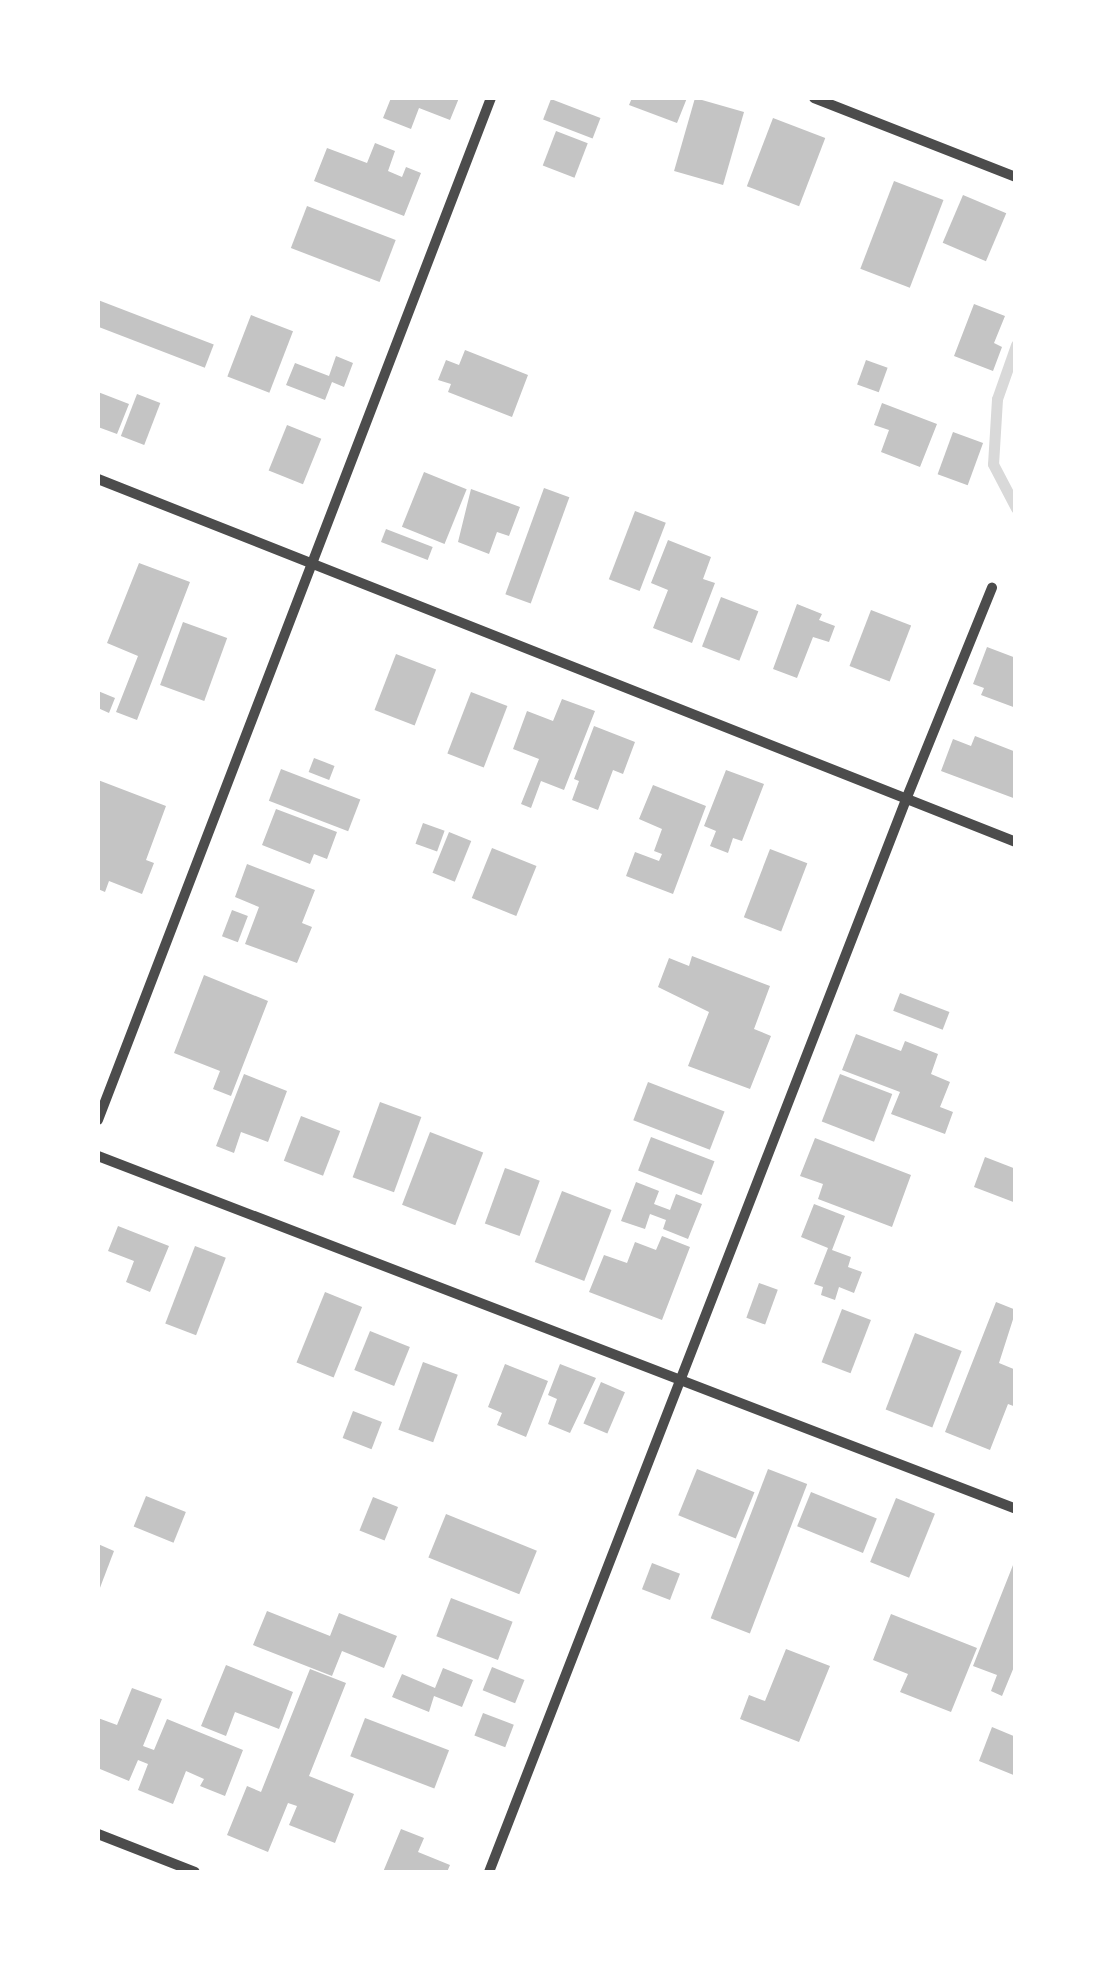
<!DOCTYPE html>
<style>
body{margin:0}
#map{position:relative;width:1113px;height:1970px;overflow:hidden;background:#fff;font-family:"Varela Round",sans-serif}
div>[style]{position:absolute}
.stream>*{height:11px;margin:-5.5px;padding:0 5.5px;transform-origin:5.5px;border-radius:5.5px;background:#d9d9d9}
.building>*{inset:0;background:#c4c4c4;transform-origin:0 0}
.minor>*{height:10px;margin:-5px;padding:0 5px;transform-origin:5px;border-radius:5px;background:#4c4c4c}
span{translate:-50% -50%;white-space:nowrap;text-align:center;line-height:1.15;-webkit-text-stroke:8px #fff;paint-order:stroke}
.frame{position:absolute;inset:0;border:100px solid #fff;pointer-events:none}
</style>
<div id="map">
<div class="stream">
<div style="left:1016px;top:345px;width:57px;rotate:109.4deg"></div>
<div style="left:997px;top:399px;width:65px;rotate:93.5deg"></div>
<div style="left:993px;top:464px;width:50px;rotate:62.4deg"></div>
</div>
<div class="building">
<div style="clip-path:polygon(391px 98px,459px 98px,450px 120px,419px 108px,411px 129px,383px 118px)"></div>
<div style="clip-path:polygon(632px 98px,687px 98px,677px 123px,629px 105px)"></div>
<div style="left:695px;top:98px;width:51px;height:76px;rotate:16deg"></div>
<div style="left:551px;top:99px;width:53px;height:22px;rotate:21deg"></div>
<div style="left:773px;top:118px;width:56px;height:73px;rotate:21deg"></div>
<div style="left:556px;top:131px;width:34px;height:37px;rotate:21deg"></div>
<div style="clip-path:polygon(375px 143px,395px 151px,388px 171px,402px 177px,406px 167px,421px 173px,404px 216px,314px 181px,327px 148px,367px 163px)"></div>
<div style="left:894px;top:181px;width:53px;height:94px;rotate:21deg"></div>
<div style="left:963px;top:195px;width:47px;height:52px;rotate:23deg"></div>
<div style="left:307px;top:206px;width:95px;height:45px;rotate:21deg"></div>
<div style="left:98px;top:300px;width:124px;height:25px;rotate:21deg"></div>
<div style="clip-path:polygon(974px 304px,1005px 316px,994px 343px,1002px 347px,993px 371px,954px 356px)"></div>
<div style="left:251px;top:315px;width:45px;height:66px;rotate:21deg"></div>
<div style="clip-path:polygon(465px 350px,528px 375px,512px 417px,448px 392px,451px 384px,438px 380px,446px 360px,459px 365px)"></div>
<div style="clip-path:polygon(336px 356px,353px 363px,344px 387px,332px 382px,325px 400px,286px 385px,295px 363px,329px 376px)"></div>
<div style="left:866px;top:360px;width:23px;height:26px;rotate:20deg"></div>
<div style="clip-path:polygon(98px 392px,129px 404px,117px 434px,98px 427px)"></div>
<div style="left:137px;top:394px;width:25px;height:45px;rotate:21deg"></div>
<div style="clip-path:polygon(882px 403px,937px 424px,920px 467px,881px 452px,889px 430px,874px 425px)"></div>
<div style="left:287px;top:425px;width:37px;height:49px;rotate:22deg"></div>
<div style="left:953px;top:432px;width:32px;height:45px;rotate:20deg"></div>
<div style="left:424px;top:472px;width:46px;height:59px;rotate:22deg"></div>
<div style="left:544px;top:488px;width:27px;height:113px;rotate:20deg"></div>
<div style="clip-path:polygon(471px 489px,520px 507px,509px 536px,497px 532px,489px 554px,458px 542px)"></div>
<div style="left:635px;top:511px;width:33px;height:73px;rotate:21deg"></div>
<div style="left:386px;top:529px;width:50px;height:14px;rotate:21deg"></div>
<div style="clip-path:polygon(668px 540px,711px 557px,703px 579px,715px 583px,692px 643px,653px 628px,668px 590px,651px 583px)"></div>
<div style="clip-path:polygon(139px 563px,190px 582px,137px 720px,116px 712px,138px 656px,107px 643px)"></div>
<div style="left:721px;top:597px;width:40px;height:53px;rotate:21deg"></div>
<div style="clip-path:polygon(797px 604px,822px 614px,819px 620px,835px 626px,829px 642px,813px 637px,797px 678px,773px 669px)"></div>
<div style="left:871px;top:610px;width:43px;height:60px;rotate:21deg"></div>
<div style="left:183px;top:622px;width:47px;height:67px;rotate:20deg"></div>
<div style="clip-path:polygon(987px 647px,1016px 658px,1016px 708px,981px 695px,984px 688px,973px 684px)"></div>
<div style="left:396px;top:654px;width:43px;height:60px;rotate:21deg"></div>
<div style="clip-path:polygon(98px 691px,115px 698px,109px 713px,98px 708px)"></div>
<div style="left:471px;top:692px;width:39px;height:66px;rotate:21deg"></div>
<div style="clip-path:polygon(562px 699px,595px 711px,564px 790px,541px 781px,531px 808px,521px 804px,539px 759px,513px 749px,527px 711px,553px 721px)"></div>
<div style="clip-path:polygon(594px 726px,635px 742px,623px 774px,613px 770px,598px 810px,572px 800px,579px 781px,574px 779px)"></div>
<div style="clip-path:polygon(975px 736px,1016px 752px,1016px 799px,941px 771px,953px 739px,971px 746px)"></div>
<div style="left:314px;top:758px;width:22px;height:15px;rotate:21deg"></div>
<div style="left:281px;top:769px;width:85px;height:34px;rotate:21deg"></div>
<div style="clip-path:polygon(726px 770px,764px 784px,742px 841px,733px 838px,728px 853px,710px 846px,716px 831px,704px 826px)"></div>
<div style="clip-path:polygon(98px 780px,166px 806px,146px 860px,154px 863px,142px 894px,109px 881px,105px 892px,98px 889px)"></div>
<div style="clip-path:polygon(653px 785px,706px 806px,673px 894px,626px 876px,635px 852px,659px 861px,662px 854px,654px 851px,662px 829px,639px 819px)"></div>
<div style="clip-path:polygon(276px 809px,337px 832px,327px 859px,314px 854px,310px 864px,262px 845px)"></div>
<div style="left:423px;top:823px;width:23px;height:22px;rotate:20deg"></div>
<div style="left:449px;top:832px;width:24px;height:44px;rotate:22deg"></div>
<div style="left:492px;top:848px;width:48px;height:54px;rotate:22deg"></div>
<div style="left:770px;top:849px;width:40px;height:73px;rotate:21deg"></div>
<div style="clip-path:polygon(247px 864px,315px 890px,302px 923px,312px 927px,297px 963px,245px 944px,259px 907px,235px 897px)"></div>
<div style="left:232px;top:910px;width:17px;height:28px;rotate:21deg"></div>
<div style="clip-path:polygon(692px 956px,770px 986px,754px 1029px,771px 1036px,750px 1089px,688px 1066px,709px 1012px,658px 987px,669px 958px,689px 966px)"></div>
<div style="clip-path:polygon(204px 975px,268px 1001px,231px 1096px,213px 1089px,220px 1071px,174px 1053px)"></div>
<div style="left:900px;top:993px;width:53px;height:19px;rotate:21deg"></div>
<div style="clip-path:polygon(856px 1034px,901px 1051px,905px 1041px,938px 1054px,931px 1074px,950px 1082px,940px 1107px,953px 1112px,945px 1134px,891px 1114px,900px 1092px,842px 1070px)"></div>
<div style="clip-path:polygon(244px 1074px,287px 1091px,268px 1142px,241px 1132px,234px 1153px,216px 1146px)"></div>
<div style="left:840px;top:1074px;width:56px;height:51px;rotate:21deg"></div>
<div style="left:648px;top:1082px;width:82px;height:41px;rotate:21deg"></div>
<div style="left:380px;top:1102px;width:44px;height:80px;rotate:20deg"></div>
<div style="left:301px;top:1116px;width:42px;height:48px;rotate:21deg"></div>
<div style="left:430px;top:1132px;width:57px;height:78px;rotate:21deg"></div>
<div style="left:651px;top:1137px;width:68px;height:36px;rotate:21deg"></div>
<div style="clip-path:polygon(815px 1138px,911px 1175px,892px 1227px,818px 1199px,823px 1184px,800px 1176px)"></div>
<div style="clip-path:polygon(985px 1157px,1016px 1169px,1016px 1203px,974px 1187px)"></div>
<div style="left:505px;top:1168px;width:37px;height:59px;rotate:20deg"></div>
<div style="clip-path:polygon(636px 1182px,659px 1191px,654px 1204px,670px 1210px,676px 1194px,702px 1204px,688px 1239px,663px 1229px,666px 1220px,650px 1214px,645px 1229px,621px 1221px)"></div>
<div style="left:562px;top:1191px;width:53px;height:76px;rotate:21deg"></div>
<div style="clip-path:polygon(814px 1204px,845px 1216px,832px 1250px,851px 1257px,848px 1267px,862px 1272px,854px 1293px,839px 1287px,835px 1300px,821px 1295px,823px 1287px,814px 1284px,828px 1248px,801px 1237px)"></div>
<div style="clip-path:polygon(118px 1226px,169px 1246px,150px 1292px,126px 1282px,134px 1261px,108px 1251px)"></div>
<div style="clip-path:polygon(662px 1236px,690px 1247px,662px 1320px,589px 1292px,604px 1255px,627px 1263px,635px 1242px,656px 1250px)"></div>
<div style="left:195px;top:1246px;width:33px;height:83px;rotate:21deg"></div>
<div style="left:759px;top:1283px;width:20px;height:37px;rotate:20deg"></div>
<div style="left:325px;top:1292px;width:40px;height:76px;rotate:22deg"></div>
<div style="clip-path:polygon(996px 1302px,1016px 1310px,999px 1363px,1016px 1370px,1016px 1407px,1008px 1404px,990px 1450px,945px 1432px)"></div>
<div style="left:842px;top:1309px;width:31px;height:57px;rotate:21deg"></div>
<div style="left:370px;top:1331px;width:43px;height:42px;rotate:22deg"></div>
<div style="left:915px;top:1333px;width:50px;height:82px;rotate:21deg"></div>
<div style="left:423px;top:1362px;width:37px;height:72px;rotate:20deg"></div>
<div style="clip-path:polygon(505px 1364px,548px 1381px,526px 1437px,497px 1425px,502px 1413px,488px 1407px)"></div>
<div style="clip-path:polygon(560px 1364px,596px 1378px,570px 1433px,548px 1424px,557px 1399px,548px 1395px)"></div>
<div style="left:601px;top:1382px;width:26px;height:45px;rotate:23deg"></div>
<div style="left:353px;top:1411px;width:31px;height:29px;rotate:21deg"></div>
<div style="left:697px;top:1469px;width:62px;height:50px;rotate:22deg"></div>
<div style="left:768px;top:1469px;width:42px;height:160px;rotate:21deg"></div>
<div style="left:811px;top:1492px;width:71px;height:37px;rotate:22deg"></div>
<div style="left:146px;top:1496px;width:43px;height:33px;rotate:22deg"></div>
<div style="left:373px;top:1497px;width:27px;height:36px;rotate:22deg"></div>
<div style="left:896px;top:1498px;width:42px;height:69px;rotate:22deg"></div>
<div style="left:446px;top:1514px;width:98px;height:47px;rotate:22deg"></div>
<div style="clip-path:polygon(98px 1544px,114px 1551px,98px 1593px)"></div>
<div style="clip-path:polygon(1015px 1560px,1016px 1662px,1002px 1696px,991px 1691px,997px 1675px,973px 1666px)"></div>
<div style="left:652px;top:1563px;width:30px;height:28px;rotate:21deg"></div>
<div style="left:451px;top:1598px;width:66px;height:41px;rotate:21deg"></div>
<div style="clip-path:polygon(267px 1611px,330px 1636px,339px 1613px,397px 1636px,384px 1668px,342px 1651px,332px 1676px,253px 1645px)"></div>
<div style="clip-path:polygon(891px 1614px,977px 1648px,951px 1712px,900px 1692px,908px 1674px,873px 1660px)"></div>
<div style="clip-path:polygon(786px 1649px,830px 1666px,799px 1742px,740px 1719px,749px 1695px,765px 1701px)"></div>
<div style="clip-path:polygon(226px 1665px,293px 1692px,279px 1729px,235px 1712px,226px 1736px,201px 1726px)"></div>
<div style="left:492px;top:1667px;width:35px;height:25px;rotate:22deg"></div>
<div style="clip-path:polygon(443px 1668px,473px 1680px,462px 1707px,434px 1696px,429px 1712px,392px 1697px,402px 1674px,435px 1688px)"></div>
<div style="clip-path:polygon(310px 1669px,346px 1683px,309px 1776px,354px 1794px,335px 1843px,289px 1825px,297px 1806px,288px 1803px,268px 1852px,227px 1835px,247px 1786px,261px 1792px)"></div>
<div style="clip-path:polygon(132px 1688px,162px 1699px,143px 1746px,154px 1750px,167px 1719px,243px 1750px,225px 1796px,200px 1786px,204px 1779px,186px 1771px,173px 1804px,138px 1790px,148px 1764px,138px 1760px,129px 1781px,100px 1769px,98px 1718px,117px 1725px)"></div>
<div style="left:483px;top:1713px;width:33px;height:24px;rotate:21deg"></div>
<div style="left:365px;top:1718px;width:90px;height:41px;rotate:21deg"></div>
<div style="clip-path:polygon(992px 1727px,1016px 1737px,1016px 1776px,979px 1761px)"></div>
<div style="clip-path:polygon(401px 1829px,424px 1838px,418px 1852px,450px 1865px,447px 1872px,383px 1872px)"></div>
</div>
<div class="minor">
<div style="left:814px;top:98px;width:217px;rotate:21.4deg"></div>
<div style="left:98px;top:479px;width:987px;rotate:21.58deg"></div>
<div style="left:98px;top:1120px;width:1095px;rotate:-68.97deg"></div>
<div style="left:98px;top:1156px;width:984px;rotate:21.03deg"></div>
<div style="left:98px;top:1834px;width:104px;rotate:21.4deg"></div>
<div style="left:489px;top:1872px;width:1153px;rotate:-68.75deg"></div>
<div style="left:907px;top:797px;width:226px;rotate:-67.9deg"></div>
</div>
<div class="frame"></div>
</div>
